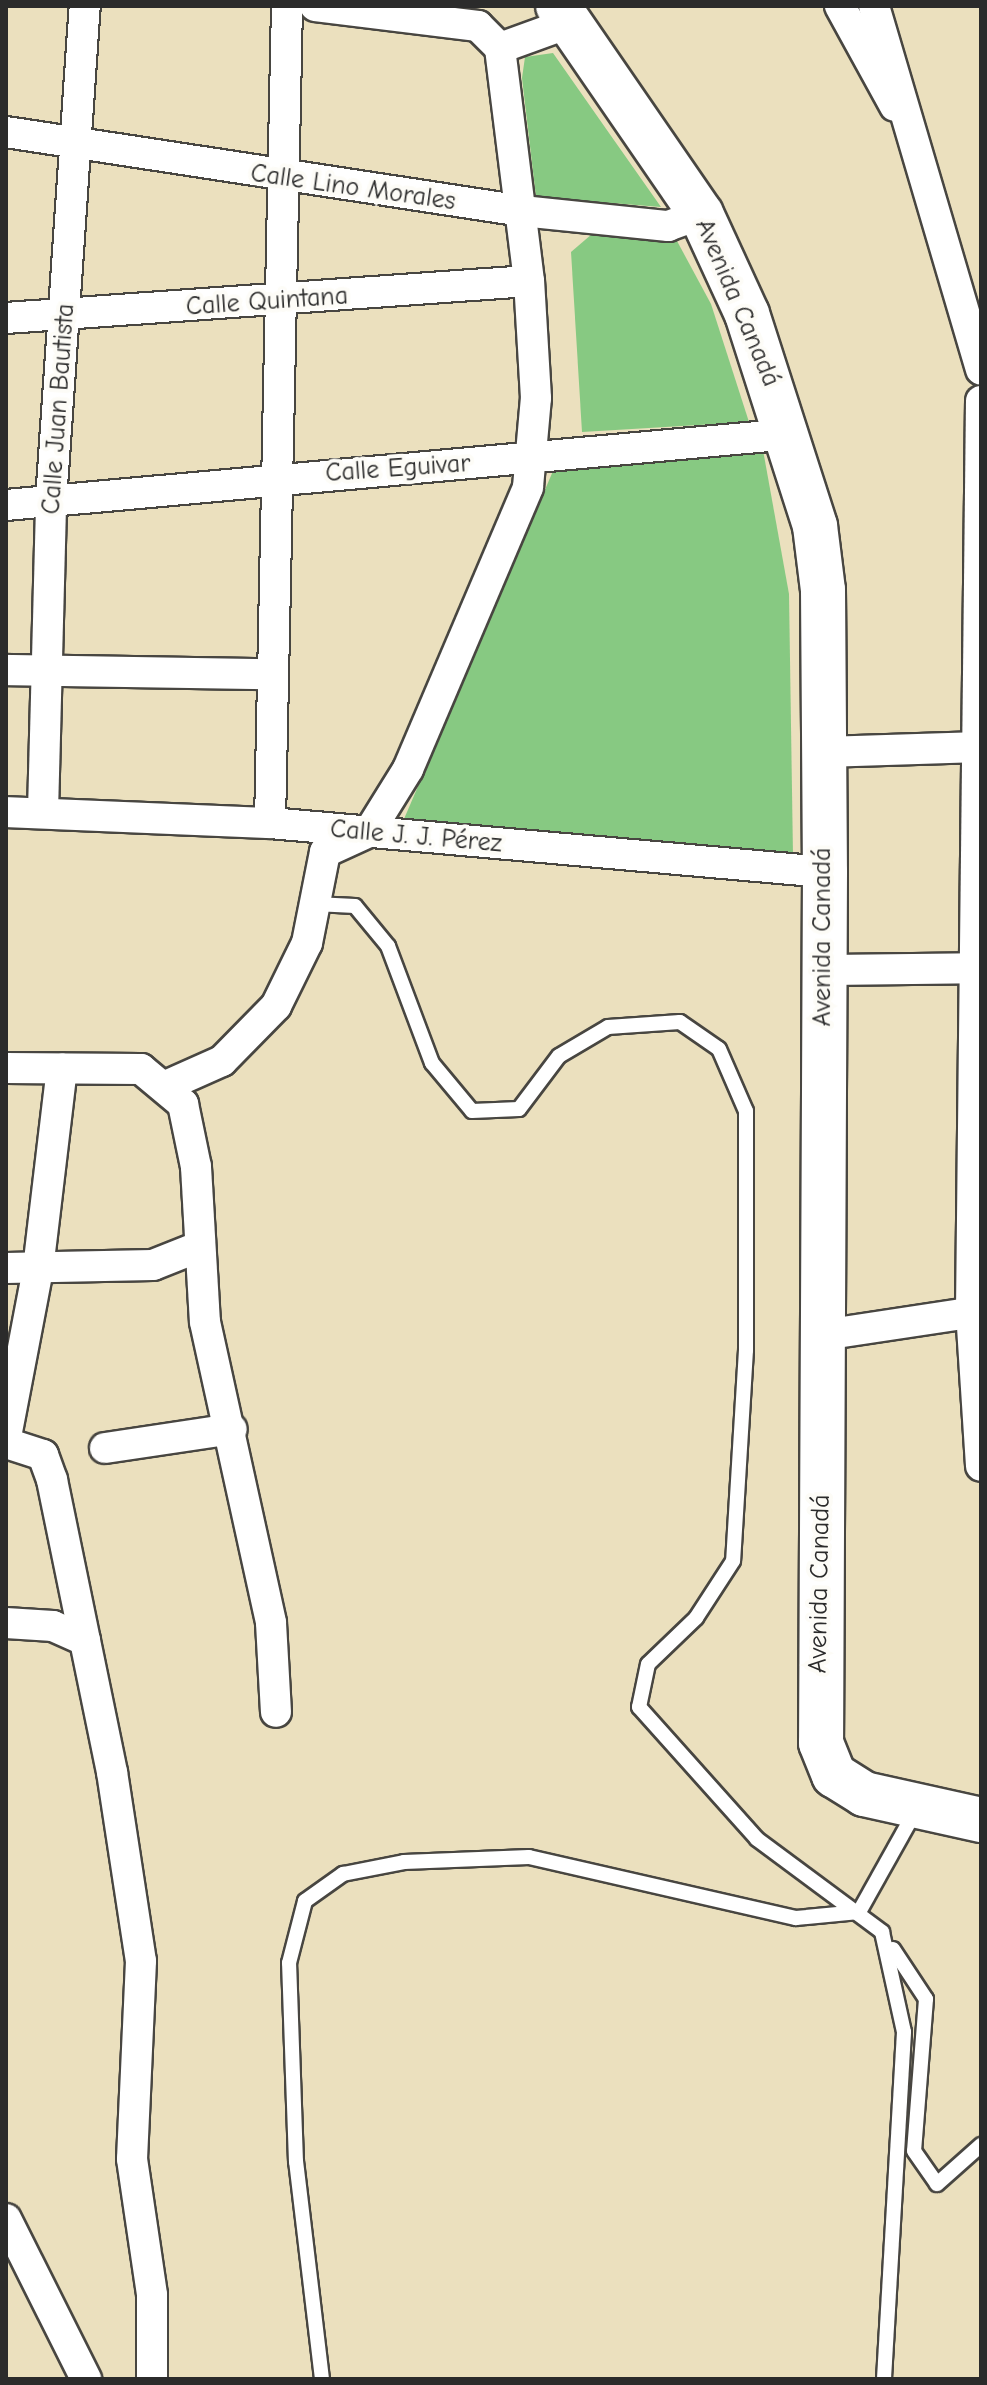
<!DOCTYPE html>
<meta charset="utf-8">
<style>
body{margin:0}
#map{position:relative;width:987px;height:2385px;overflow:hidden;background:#ebe0be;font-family:"Comic Neue",sans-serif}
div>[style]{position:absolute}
.green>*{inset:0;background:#87c982}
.roads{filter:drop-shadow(2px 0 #484641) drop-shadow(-2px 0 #484641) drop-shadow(0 2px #484641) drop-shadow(0 -2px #484641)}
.lane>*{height:14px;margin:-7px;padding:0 7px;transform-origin:7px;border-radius:7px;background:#fff}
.street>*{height:30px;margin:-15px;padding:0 15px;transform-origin:15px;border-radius:15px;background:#fff}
.highway>*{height:44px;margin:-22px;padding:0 22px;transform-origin:22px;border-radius:22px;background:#fff}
span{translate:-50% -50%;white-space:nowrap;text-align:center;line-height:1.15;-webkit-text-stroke:8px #fdfcf7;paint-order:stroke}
.street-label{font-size:26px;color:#2b2b2b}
.frame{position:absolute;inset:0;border:8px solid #2b2b2b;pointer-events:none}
</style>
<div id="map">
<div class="green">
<div style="clip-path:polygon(553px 53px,609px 133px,661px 207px,536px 197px,522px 78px,525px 57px)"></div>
<div style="clip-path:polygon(592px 234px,677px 241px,711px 304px,749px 422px,582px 432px,571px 252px)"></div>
<div style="clip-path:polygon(763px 450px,789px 594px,793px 856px,404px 819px,553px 471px)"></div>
</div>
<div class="roads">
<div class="lane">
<div style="left:315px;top:904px;width:40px;rotate:2.9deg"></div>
<div style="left:355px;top:906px;width:52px;rotate:50.5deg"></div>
<div style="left:388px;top:946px;width:125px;rotate:69.4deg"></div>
<div style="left:432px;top:1063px;width:62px;rotate:50.2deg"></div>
<div style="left:472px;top:1111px;width:47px;rotate:-2.4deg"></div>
<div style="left:519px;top:1109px;width:66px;rotate:-53deg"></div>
<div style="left:559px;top:1056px;width:57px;rotate:-30.6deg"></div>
<div style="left:608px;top:1027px;width:72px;rotate:-4deg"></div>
<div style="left:680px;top:1022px;width:47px;rotate:34.7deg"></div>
<div style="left:719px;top:1049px;width:68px;rotate:66.5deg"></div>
<div style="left:746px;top:1111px;width:239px;rotate:90deg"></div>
<div style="left:746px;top:1350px;width:211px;rotate:93.5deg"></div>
<div style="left:733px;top:1561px;width:68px;rotate:123deg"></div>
<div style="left:696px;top:1618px;width:66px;rotate:136.2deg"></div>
<div style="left:648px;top:1664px;width:44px;rotate:101.8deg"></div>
<div style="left:639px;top:1707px;width:177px;rotate:48.2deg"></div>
<div style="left:757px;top:1839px;width:156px;rotate:36.6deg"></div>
<div style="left:882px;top:1932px;width:102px;rotate:77.6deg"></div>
<div style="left:904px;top:2032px;width:348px;rotate:93.3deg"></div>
<div style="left:893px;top:1949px;width:60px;rotate:56.6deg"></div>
<div style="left:926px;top:1999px;width:152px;rotate:94.5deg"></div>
<div style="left:914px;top:2151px;width:40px;rotate:55.1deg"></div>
<div style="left:937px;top:2184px;width:59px;rotate:-41.6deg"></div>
<div style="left:322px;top:2379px;width:219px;rotate:-96.8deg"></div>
<div style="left:296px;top:2162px;width:199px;rotate:-92deg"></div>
<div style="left:289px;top:1963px;width:64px;rotate:-75.5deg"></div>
<div style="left:305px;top:1901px;width:47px;rotate:-35.4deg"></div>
<div style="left:343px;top:1874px;width:62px;rotate:-11.1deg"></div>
<div style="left:404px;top:1862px;width:125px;rotate:-2.3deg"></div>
<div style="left:529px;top:1857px;width:274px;rotate:12.9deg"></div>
<div style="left:796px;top:1918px;width:63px;rotate:-5.4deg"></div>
<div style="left:859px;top:1912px;width:115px;rotate:-60.8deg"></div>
</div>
<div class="street">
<div style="left:840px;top:6px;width:114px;rotate:61.2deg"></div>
<div style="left:874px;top:6px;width:379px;rotate:73.6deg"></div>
<div style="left:500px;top:48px;width:77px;rotate:-19.9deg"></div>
<div style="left:6px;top:132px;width:522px;rotate:8.7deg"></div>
<div style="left:522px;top:211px;width:147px;rotate:5.9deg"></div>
<div style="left:668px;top:226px;width:35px;rotate:-20deg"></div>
<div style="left:6px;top:318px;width:524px;rotate:-4.05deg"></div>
<div style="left:981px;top:401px;width:910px;rotate:90.63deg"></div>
<div style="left:971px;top:1311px;width:155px;rotate:86.3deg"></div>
<div style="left:6px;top:505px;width:787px;rotate:-5.17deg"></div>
<div style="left:6px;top:670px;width:264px;rotate:0.9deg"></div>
<div style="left:823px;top:752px;width:158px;rotate:-1.8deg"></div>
<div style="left:6px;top:812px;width:264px;rotate:2.4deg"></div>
<div style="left:270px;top:823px;width:557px;rotate:5.05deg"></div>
<div style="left:43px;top:812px;width:311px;rotate:-88.5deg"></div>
<div style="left:51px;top:501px;width:496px;rotate:-86.1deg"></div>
<div style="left:270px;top:823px;width:817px;rotate:-88.81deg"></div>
<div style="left:823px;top:970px;width:158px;rotate:-0.7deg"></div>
<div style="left:6px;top:1068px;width:135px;rotate:0.4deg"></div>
<div style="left:141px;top:1069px;width:55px;rotate:39.8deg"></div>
<div style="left:183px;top:1104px;width:64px;rotate:78.3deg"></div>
<div style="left:196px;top:1167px;width:155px;rotate:86.7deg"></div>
<div style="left:205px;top:1322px;width:308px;rotate:77.6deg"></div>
<div style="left:271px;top:1623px;width:89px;rotate:86.8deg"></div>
<div style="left:168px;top:1085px;width:59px;rotate:-24deg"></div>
<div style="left:222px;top:1061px;width:77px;rotate:-45.5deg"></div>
<div style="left:276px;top:1006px;width:70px;rotate:-63.8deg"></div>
<div style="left:307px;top:943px;width:93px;rotate:-78.8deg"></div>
<div style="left:325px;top:852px;width:48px;rotate:-24.4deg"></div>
<div style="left:369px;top:832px;width:74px;rotate:-58.2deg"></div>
<div style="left:408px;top:769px;width:306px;rotate:-66.9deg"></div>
<div style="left:528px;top:487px;width:89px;rotate:-84.9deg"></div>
<div style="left:536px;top:398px;width:117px;rotate:-93.4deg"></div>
<div style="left:529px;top:281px;width:235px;rotate:-97.1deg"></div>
<div style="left:500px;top:48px;width:31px;rotate:-135deg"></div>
<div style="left:478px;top:26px;width:164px;rotate:-173deg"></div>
<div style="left:6px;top:1268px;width:147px;rotate:-1.2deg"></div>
<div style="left:153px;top:1265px;width:46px;rotate:-21.6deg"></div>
<div style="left:823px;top:1335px;width:160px;rotate:-8.6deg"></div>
<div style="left:6px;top:1437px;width:171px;rotate:-79.2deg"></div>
<div style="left:38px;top:1269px;width:202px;rotate:-83.2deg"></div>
<div style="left:6px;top:1443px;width:39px;rotate:18deg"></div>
<div style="left:43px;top:1455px;width:27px;rotate:70deg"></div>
<div style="left:52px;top:1480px;width:298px;rotate:78.4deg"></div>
<div style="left:112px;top:1772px;width:191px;rotate:81.3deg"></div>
<div style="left:141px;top:1961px;width:198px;rotate:92.6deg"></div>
<div style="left:132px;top:2159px;width:137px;rotate:81.6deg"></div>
<div style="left:152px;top:2295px;width:84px;rotate:90deg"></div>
<div style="left:105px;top:1448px;width:128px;rotate:-8.5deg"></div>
<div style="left:6px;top:1623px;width:47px;rotate:3.7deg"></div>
<div style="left:53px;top:1626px;width:35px;rotate:24deg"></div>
<div style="left:6px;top:2219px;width:179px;rotate:63.4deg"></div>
</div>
<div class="highway">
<div style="left:558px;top:6px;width:252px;rotate:55.5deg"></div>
<div style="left:701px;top:214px;width:110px;rotate:65.3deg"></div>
<div style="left:747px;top:314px;width:223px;rotate:72.2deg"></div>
<div style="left:815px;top:526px;width:64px;rotate:82.9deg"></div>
<div style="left:823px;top:590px;width:282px;rotate:89.6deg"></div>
<div style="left:825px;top:872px;width:871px;rotate:90.26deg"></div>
<div style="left:821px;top:1743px;width:35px;rotate:68deg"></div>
<div style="left:834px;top:1775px;width:36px;rotate:32deg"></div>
<div style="left:864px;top:1794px;width:120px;rotate:12.5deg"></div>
</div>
</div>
<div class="street-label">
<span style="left:353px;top:188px;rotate:8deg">Calle Lino Morales</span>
<span style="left:267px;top:302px;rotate:-4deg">Calle Quintana</span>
<span style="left:737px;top:303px;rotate:67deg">Avenida Canadá</span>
<span style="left:59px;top:409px;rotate:-86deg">Calle Juan Bautista</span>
<span style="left:398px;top:469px;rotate:-4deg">Calle Eguivar</span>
<span style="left:416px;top:837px;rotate:5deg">Calle J. J. Pérez</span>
<span style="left:823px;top:937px;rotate:-90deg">Avenida Canadá</span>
<span style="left:820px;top:1584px;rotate:-89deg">Avenida Canadá</span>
</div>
<div class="frame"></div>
</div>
